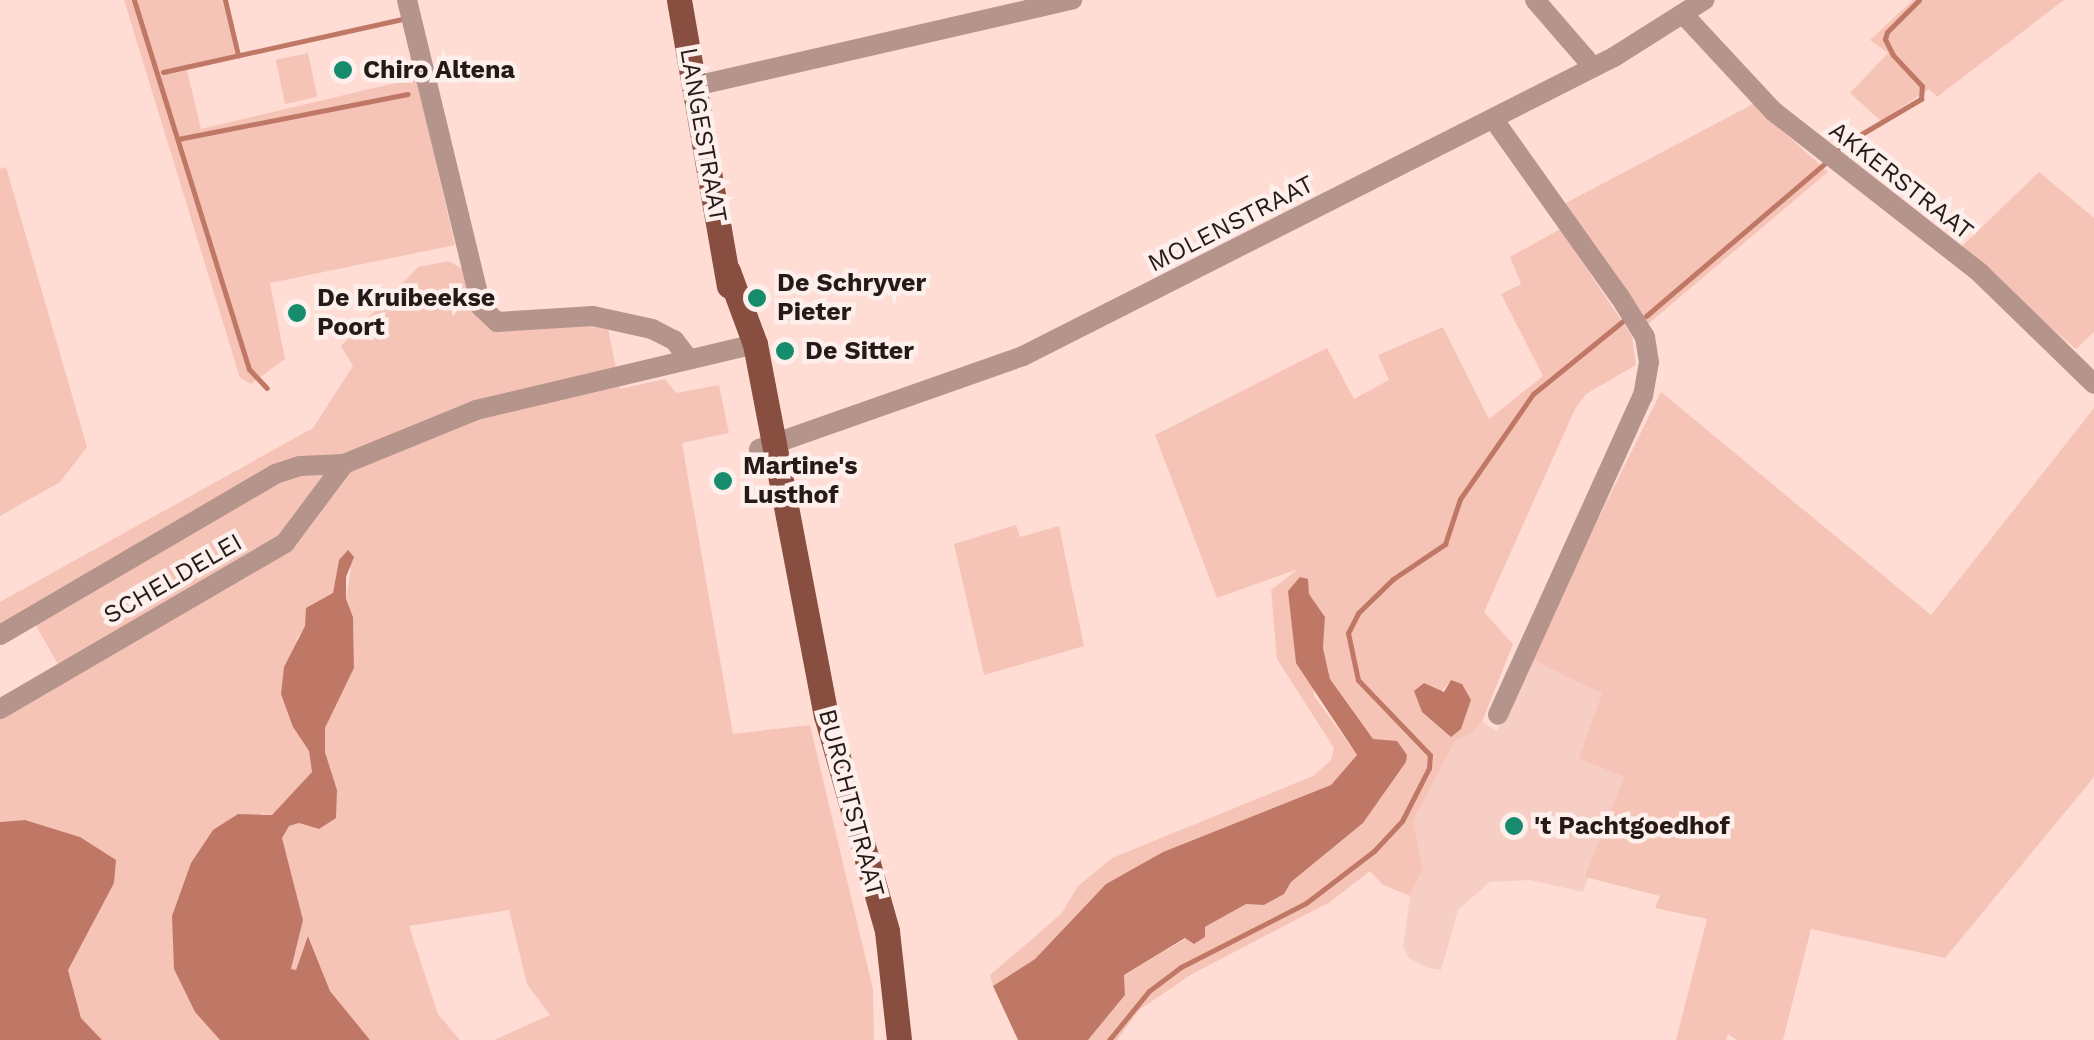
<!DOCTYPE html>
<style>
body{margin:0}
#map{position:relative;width:2094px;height:1040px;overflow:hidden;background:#ffddd4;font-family:"Work Sans",sans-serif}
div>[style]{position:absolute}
.built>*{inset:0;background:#f7cec3}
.green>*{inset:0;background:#f6c4b6;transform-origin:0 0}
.water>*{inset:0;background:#c07866}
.stream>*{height:5px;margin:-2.5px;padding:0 2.5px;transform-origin:2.5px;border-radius:2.5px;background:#c07866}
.minor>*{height:20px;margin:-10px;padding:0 10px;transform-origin:10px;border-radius:10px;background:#b5948b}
.major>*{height:25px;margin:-12.5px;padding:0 12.5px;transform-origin:12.5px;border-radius:12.5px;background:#884f40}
.dots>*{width:28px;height:28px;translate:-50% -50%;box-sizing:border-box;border:5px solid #fdefec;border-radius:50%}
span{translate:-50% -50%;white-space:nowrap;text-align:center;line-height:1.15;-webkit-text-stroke:9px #fdefec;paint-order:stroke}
.poi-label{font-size:25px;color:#261a17;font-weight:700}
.left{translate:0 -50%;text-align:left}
.street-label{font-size:25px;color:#261a17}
</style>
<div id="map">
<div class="built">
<div style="clip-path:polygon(1529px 658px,1602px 694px,1624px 777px,1583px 892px,1530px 880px,1490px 882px,1458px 910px,1441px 970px,1428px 968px,1409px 958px,1403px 946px,1410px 896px,1423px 868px,1413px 821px,1455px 741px,1473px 733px,1482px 722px,1497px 731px)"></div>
</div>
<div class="green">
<div style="clip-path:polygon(124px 0,225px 0,239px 58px,187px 70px,201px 129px,416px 78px,455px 245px,270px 283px,285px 359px,251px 384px,240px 378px)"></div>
<div style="clip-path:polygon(1913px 0,2064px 0,1937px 97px,1929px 89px,1881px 121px,1850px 93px,1888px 53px,1870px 40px)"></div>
<div style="left:308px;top:53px;width:45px;height:33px;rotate:78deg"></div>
<div style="clip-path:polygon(1753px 104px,1828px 172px,1648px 324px,1564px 204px)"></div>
<div style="clip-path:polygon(6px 167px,87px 447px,60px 482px,0 516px,0 169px)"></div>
<div style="clip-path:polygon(2039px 172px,2094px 218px,2094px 332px,2076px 349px,1958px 250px)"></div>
<div style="clip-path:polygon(evenodd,1560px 229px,1632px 336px,1636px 365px,1586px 394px,1575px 409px,1484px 612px,1513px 644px,1482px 722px,1473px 733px,1455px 741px,1413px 821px,1423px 868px,1410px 896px,1383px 885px,1370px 871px,1330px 902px,1192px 974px,1139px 1010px,1117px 1040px,1088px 1040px,1125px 995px,1124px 975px,1247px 903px,1264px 905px,1284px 894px,1290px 882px,1363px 823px,1406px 762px,1373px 740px,1330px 679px,1323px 648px,1325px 617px,1309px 594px,1314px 696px,1357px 755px,1331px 785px,1163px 852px,1106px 884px,1035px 959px,993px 986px,990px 975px,1061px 914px,1078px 886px,1112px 858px,1313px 776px,1331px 760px,1334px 748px,1277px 659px,1271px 590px,1298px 569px,1217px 598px,1155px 435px,1327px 348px,1354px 399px,1389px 380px,1378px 355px,1443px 327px,1489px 419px,1543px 376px,1501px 294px,1521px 284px,1510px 257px,1560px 229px,1452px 680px,1471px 700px,1461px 729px,1451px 736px,1422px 712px,1452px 680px)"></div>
<div style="clip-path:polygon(449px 261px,467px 272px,478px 310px,607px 323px,620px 389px,665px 379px,676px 393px,719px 385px,729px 433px,682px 443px,733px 734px,810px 725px,873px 989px,874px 1040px,494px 1040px,550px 1015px,527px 984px,509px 910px,409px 926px,438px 1014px,460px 1040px,370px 1040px,330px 991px,309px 937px,296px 970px,290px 969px,303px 920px,281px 838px,288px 826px,299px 823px,319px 829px,337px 790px,325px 752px,325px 728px,354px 668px,353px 617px,346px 599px,351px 569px,339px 560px,333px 593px,297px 638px,293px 727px,309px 751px,312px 772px,281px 809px,271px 815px,262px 813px,195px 1012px,220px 1040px,102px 1040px,81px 1018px,68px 970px,115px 861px,80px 837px,25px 820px,0 822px,0 717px,66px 678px,28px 612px,0 628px,0 602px,313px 428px,353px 366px,341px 346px,418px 267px)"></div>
<div style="clip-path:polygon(1661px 392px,1931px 615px,2094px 408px,2094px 777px,1945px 958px,1811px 929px,1783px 1040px,1737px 1040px,1728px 1034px,1726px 1040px,1676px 1040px,1707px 919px,1655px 908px,1660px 896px,1585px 877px,1624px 777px,1579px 758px,1602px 694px,1529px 658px)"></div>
<div style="clip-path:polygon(1016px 525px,1020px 537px,1059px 526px,1084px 646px,984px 675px,954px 544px)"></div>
</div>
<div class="water">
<div style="clip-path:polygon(348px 550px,354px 557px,346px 577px,346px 599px,353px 617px,354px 668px,325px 728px,325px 752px,337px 790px,336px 818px,319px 829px,299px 823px,289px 826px,282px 838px,303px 920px,291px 969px,296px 970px,308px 936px,330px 991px,370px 1040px,220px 1040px,195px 1012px,174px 969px,172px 916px,191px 863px,213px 830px,238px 814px,272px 815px,312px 772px,309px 751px,293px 727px,281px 694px,284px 667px,305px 626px,306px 608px,333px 593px,339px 560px)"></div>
<div style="clip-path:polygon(1300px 577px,1308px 579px,1309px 594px,1325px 617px,1323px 648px,1330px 679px,1373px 739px,1397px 741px,1407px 755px,1406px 762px,1363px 823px,1291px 882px,1284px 894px,1264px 905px,1246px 904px,1205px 927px,1205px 937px,1194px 944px,1185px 938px,1124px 975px,1125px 995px,1088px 1040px,1018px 1040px,993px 986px,1035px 959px,1106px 884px,1163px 852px,1331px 785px,1357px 755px,1296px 663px,1288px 591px)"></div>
<div style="clip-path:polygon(1451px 680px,1462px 684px,1471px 700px,1461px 729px,1451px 737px,1422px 712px,1414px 691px,1424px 683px,1444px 692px)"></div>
<div style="clip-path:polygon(25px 820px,80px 837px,116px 860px,114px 883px,68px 970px,81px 1018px,102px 1040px,0 1040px,0 822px)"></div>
</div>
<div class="stream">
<div style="left:134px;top:0;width:387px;rotate:72.7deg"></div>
<div style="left:249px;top:369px;width:26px;rotate:47deg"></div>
<div style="left:225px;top:0;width:57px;rotate:76.7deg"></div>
<div style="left:163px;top:72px;width:245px;rotate:-12.5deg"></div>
<div style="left:178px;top:139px;width:234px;rotate:-11.1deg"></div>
<div style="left:1836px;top:149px;width:99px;rotate:-30.5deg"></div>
<div style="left:1921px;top:99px;width:13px;rotate:-86deg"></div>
<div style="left:1922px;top:86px;width:42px;rotate:-133.1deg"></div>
<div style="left:1893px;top:55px;width:18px;rotate:-117deg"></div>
<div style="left:1885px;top:39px;width:7px;rotate:-74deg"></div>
<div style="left:1887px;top:32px;width:45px;rotate:-45deg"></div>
<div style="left:1646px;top:316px;width:234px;rotate:-40.5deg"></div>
<div style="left:1109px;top:1040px;width:63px;rotate:-50.8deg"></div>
<div style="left:1149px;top:991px;width:40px;rotate:-37deg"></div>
<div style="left:1181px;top:967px;width:140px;rotate:-27.1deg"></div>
<div style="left:1306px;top:903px;width:86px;rotate:-37.4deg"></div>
<div style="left:1374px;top:851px;width:41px;rotate:-47deg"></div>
<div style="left:1402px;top:821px;width:59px;rotate:-63deg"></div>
<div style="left:1429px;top:768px;width:13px;rotate:-86deg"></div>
<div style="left:1430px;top:755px;width:104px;rotate:-133.8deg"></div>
<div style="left:1358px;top:680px;width:48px;rotate:-102deg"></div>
<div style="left:1348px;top:633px;width:22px;rotate:-63deg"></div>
<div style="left:1358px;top:613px;width:49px;rotate:-44.2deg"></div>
<div style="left:1393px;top:579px;width:63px;rotate:-33.9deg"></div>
<div style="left:1445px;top:544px;width:47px;rotate:-71.6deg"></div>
<div style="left:1460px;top:499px;width:128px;rotate:-55.2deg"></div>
<div style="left:1533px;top:394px;width:117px;rotate:-39.1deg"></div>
</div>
<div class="minor">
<div style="left:407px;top:0;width:316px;rotate:76.4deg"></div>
<div style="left:481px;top:307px;width:22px;rotate:43deg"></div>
<div style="left:497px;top:322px;width:96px;rotate:-3.6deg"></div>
<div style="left:593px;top:316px;width:60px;rotate:12.4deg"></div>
<div style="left:652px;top:329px;width:25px;rotate:27deg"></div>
<div style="left:674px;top:340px;width:24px;rotate:52deg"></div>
<div style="left:1535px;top:0;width:89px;rotate:49.1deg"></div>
<div style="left:1683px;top:14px;width:132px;rotate:47.1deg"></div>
<div style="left:1773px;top:111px;width:263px;rotate:38deg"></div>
<div style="left:1980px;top:273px;width:159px;rotate:44.2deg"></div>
<div style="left:695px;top:86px;width:387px;rotate:-12.9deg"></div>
<div style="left:1494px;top:120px;width:217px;rotate:54.6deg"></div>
<div style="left:1620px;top:297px;width:47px;rotate:58deg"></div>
<div style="left:1645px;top:337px;width:25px;rotate:81deg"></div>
<div style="left:1649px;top:362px;width:34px;rotate:100deg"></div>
<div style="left:1643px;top:395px;width:351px;rotate:114.4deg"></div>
<div style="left:759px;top:449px;width:280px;rotate:-19.4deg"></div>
<div style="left:1023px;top:356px;width:662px;rotate:-26.84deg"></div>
<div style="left:1614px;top:57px;width:107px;rotate:-32.3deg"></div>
<div style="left:0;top:635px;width:319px;rotate:-30.3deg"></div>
<div style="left:275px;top:474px;width:26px;rotate:-18deg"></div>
<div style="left:300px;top:466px;width:44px;rotate:-2.6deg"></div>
<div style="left:0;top:709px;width:330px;rotate:-30.2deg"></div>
<div style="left:285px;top:543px;width:99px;rotate:-53.2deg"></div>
<div style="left:344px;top:464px;width:143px;rotate:-22.2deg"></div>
<div style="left:476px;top:410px;width:287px;rotate:-13.3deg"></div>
</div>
<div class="major">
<div style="left:679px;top:0;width:290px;rotate:80.1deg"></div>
<div style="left:728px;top:271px;width:78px;rotate:69.7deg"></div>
<div style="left:755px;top:344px;width:378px;rotate:79.2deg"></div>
<div style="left:826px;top:715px;width:224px;rotate:74.2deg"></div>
<div style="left:887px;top:931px;width:110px;rotate:83.7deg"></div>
</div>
<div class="dots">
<div style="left:343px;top:70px;background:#178c6d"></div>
<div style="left:757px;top:298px;background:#178c6d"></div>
<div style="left:297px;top:313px;background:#178c6d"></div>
<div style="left:785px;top:351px;background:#178c6d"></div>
<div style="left:723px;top:481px;background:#178c6d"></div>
<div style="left:1514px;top:826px;background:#178c6d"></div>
</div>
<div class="poi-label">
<span class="left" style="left:363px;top:70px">Chiro Altena</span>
<span class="left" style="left:777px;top:298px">De Schryver<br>Pieter</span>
<span class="left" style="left:317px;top:313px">De Kruibeekse<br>Poort</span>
<span class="left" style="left:805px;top:351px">De Sitter</span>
<span class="left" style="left:743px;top:481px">Martine's<br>Lusthof</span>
<span class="left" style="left:1534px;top:826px">'t Pachtgoedhof</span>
</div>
<div class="street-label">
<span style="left:703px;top:135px;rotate:80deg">LANGESTRAAT</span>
<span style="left:1901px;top:181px;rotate:38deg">AKKERSTRAAT</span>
<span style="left:1231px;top:224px;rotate:-27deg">MOLENSTRAAT</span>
<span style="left:173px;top:579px;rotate:-30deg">SCHELDELEI</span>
<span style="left:851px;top:803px;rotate:75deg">BURCHTSTRAAT</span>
</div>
</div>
